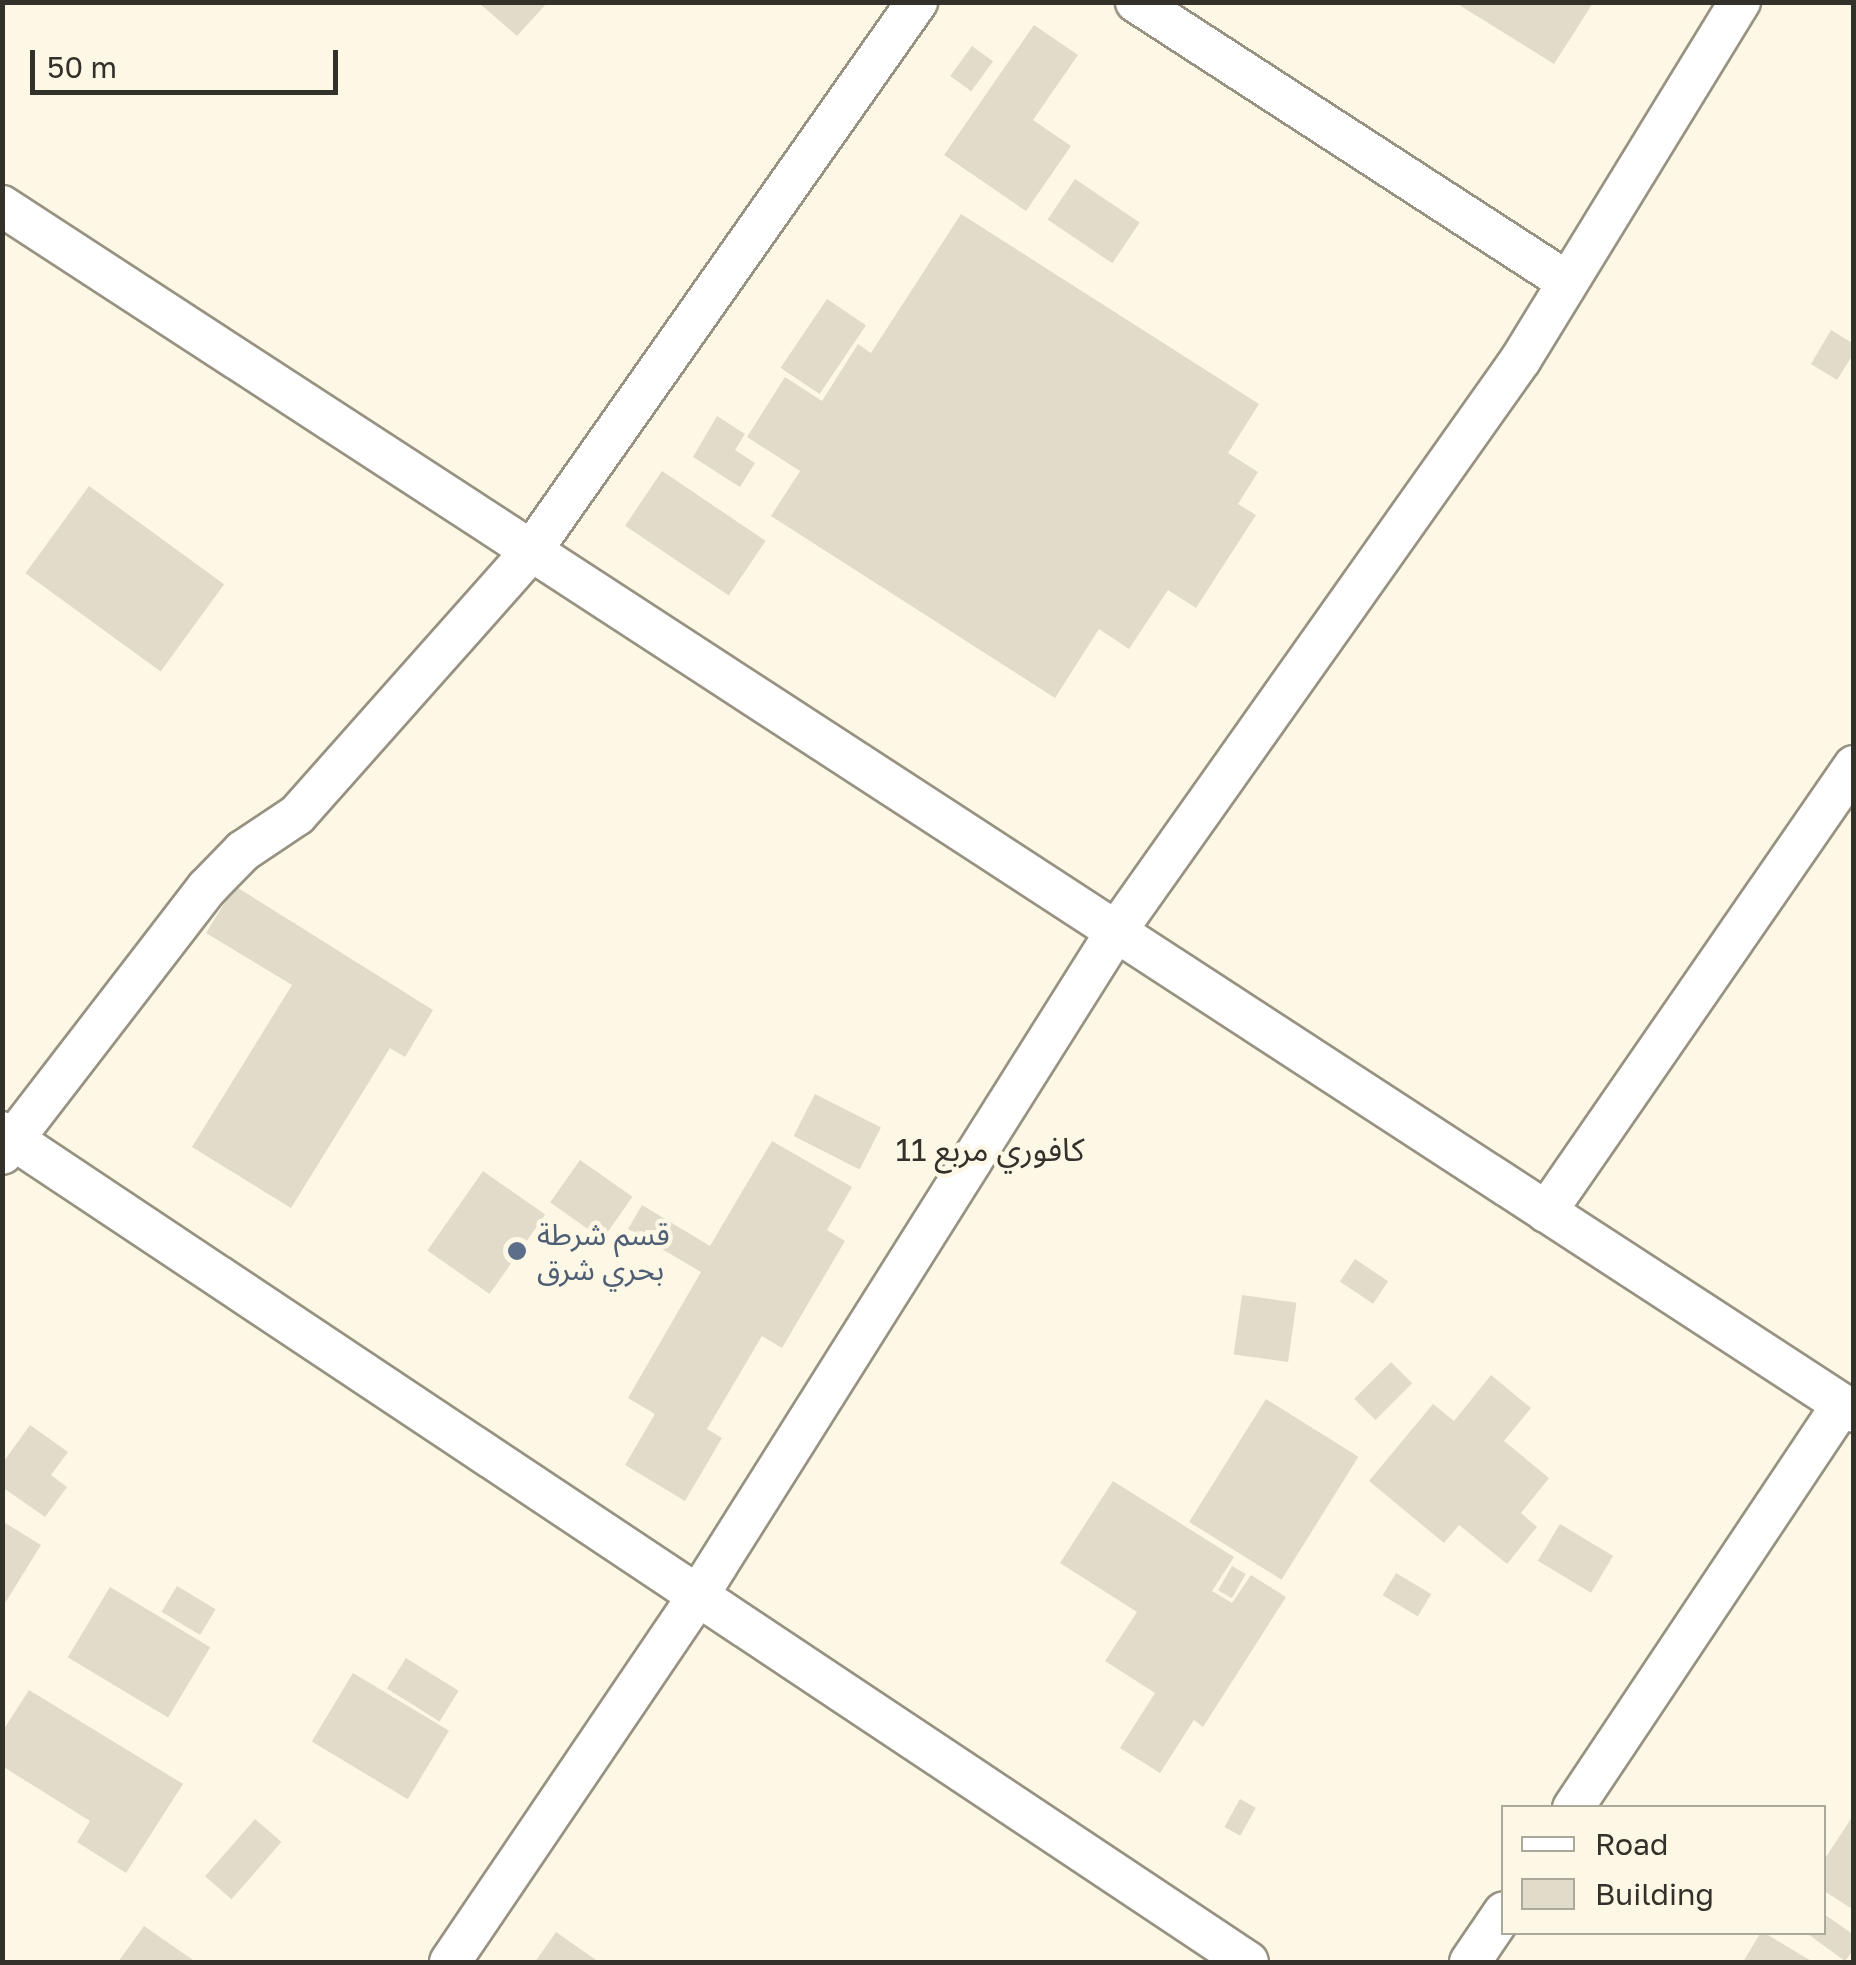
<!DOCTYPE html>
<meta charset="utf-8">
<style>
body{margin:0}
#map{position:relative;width:1856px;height:1965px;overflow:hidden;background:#fdf7e5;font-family:"Golos Text","Noto Sans Arabic",sans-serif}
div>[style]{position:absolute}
.building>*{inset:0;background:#e1dcca;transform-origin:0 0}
.roads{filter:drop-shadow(2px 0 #989282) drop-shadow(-2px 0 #989282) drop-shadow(0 2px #989282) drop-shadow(0 -2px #989282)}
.minor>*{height:40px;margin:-20px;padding:0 20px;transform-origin:20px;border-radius:20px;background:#fff}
.dots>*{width:28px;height:28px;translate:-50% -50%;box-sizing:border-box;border:5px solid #fdf7e5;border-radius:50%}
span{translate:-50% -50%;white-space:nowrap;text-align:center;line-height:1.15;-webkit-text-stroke:9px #fdf7e5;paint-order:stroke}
.service-label{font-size:30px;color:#4e5e75}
.left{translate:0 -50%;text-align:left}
.neighbourhood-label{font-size:32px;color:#33312a}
.frame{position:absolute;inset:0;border:5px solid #33312a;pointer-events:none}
.legend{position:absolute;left:1501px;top:1805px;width:325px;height:130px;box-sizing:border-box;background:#fdf7e5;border:2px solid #aca89a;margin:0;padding:12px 18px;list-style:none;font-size:30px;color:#33312a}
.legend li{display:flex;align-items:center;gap:20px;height:50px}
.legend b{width:50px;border:2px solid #aca89a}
.scale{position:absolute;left:30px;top:50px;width:308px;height:45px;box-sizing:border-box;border:5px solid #33312a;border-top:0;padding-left:12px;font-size:30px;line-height:35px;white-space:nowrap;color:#33312a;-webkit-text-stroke:8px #fdf7e5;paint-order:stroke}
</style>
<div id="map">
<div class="building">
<div style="clip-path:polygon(479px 3px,547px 3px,517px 36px)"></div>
<div style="clip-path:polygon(1456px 3px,1593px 3px,1554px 64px)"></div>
<div style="clip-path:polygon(1034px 25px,1078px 55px,1033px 120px,1071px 146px,1026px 211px,944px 155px)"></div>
<div style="left:972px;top:46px;width:26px;height:37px;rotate:36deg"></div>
<div style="left:1075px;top:179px;width:78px;height:49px;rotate:34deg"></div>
<div style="clip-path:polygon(961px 214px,1259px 404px,1228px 453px,1258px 472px,1238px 504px,1256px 515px,1196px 608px,1168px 590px,1129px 649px,1099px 629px,1055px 698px,771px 516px,800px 471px,747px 437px,785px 377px,822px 401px,858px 344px,871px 353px)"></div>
<div style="left:827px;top:299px;width:47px;height:83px;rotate:34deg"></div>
<div style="clip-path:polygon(1831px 330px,1854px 344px,1854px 353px,1837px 380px,1811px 364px)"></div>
<div style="clip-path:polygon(717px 416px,745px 434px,735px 450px,755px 463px,740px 487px,693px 457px)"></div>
<div style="left:662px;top:471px;width:125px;height:66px;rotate:34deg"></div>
<div style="left:89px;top:486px;width:167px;height:108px;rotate:36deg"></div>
<div style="clip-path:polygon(235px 886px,433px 1010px,405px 1057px,390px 1048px,291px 1208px,192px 1147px,292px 985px,206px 933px)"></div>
<div style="left:815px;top:1094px;width:74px;height:47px;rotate:27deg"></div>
<div style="clip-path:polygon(772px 1141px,852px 1187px,827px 1230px,845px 1241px,782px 1348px,762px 1336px,707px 1429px,722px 1438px,685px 1501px,625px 1465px,655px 1414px,628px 1398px,701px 1272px,628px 1229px,642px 1205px,710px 1246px)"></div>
<div style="left:580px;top:1160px;width:64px;height:52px;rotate:35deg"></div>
<div style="left:483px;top:1171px;width:76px;height:97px;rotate:35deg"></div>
<div style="left:1355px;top:1259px;width:40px;height:27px;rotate:34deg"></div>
<div style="left:1242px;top:1295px;width:55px;height:60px;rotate:8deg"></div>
<div style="left:1391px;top:1362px;width:30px;height:52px;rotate:45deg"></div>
<div style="clip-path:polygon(1491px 1375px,1531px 1408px,1504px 1441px,1549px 1478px,1521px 1513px,1537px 1527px,1507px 1564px,1459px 1525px,1444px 1543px,1369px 1481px,1433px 1404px,1454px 1421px)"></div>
<div style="left:1266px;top:1399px;width:109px;height:145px;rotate:32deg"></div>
<div style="clip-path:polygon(30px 1425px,68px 1452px,51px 1475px,67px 1487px,45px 1517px,2px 1487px,2px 1464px)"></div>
<div style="clip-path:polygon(1113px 1481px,1234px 1557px,1212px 1591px,1232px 1603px,1251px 1575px,1286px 1597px,1203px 1727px,1194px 1720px,1160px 1773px,1120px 1748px,1155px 1693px,1105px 1661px,1137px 1612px,1060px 1563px)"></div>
<div style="clip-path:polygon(2px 1521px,41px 1545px,2px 1608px)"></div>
<div style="left:1560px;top:1524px;width:62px;height:43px;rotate:31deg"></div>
<div style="left:1232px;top:1566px;width:16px;height:28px;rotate:30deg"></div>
<div style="left:1396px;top:1573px;width:41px;height:26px;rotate:31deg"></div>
<div style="left:177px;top:1586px;width:45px;height:30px;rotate:31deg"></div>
<div style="left:110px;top:1587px;width:117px;height:82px;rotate:31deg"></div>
<div style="left:406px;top:1658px;width:62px;height:36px;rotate:32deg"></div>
<div style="left:353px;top:1673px;width:112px;height:80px;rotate:31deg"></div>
<div style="clip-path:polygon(29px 1690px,183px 1784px,126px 1873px,77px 1842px,90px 1821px,2px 1766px,2px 1732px)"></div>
<div style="left:1240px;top:1799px;width:18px;height:32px;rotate:29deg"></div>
<div style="clip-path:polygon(1854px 1814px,1854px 1910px,1824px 1891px,1824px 1860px)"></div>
<div style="left:255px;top:1819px;width:35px;height:76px;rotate:41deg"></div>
<div style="clip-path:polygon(1824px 1914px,1854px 1935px,1854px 1949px,1845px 1961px,1805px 1932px,1824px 1932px)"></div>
<div style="clip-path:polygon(144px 1926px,196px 1962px,118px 1962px)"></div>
<div style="clip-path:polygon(556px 1932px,599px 1962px,535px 1962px)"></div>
<div style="clip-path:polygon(1761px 1932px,1763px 1932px,1813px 1962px,1743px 1962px)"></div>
</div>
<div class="roads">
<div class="minor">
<div style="left:1136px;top:2px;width:513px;rotate:32.98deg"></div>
<div style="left:2px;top:206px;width:2210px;rotate:33.07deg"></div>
<div style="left:2px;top:1132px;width:1497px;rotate:33.67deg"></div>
<div style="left:2px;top:1154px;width:336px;rotate:-52.4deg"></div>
<div style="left:207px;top:888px;width:52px;rotate:-45.8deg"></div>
<div style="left:243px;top:851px;width:65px;rotate:-33.7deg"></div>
<div style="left:297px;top:815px;width:354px;rotate:-48.4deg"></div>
<div style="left:532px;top:550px;width:670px;rotate:-54.91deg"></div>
<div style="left:1546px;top:1212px;width:542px;rotate:-55.37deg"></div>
<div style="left:1573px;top:1808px;width:485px;rotate:-56.3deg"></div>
<div style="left:450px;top:1962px;width:444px;rotate:-55.9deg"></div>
<div style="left:699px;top:1594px;width:785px;rotate:-57.81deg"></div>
<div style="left:1117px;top:930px;width:699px;rotate:-54.72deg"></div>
<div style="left:1521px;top:359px;width:419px;rotate:-58.5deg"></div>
<div style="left:1470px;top:1962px;width:60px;rotate:-55.8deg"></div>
</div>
</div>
<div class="dots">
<div style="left:517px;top:1251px;background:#5c6f8a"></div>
</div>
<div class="service-label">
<span class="left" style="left:537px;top:1251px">قسم شرطة<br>بحري شرق</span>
</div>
<div class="neighbourhood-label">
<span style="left:990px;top:1149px">كافوري مربع 11</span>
</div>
<div class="frame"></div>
<ul class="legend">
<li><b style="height:12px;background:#fff"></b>Road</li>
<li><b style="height:28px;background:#e1dcca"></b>Building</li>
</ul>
<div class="scale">50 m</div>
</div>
